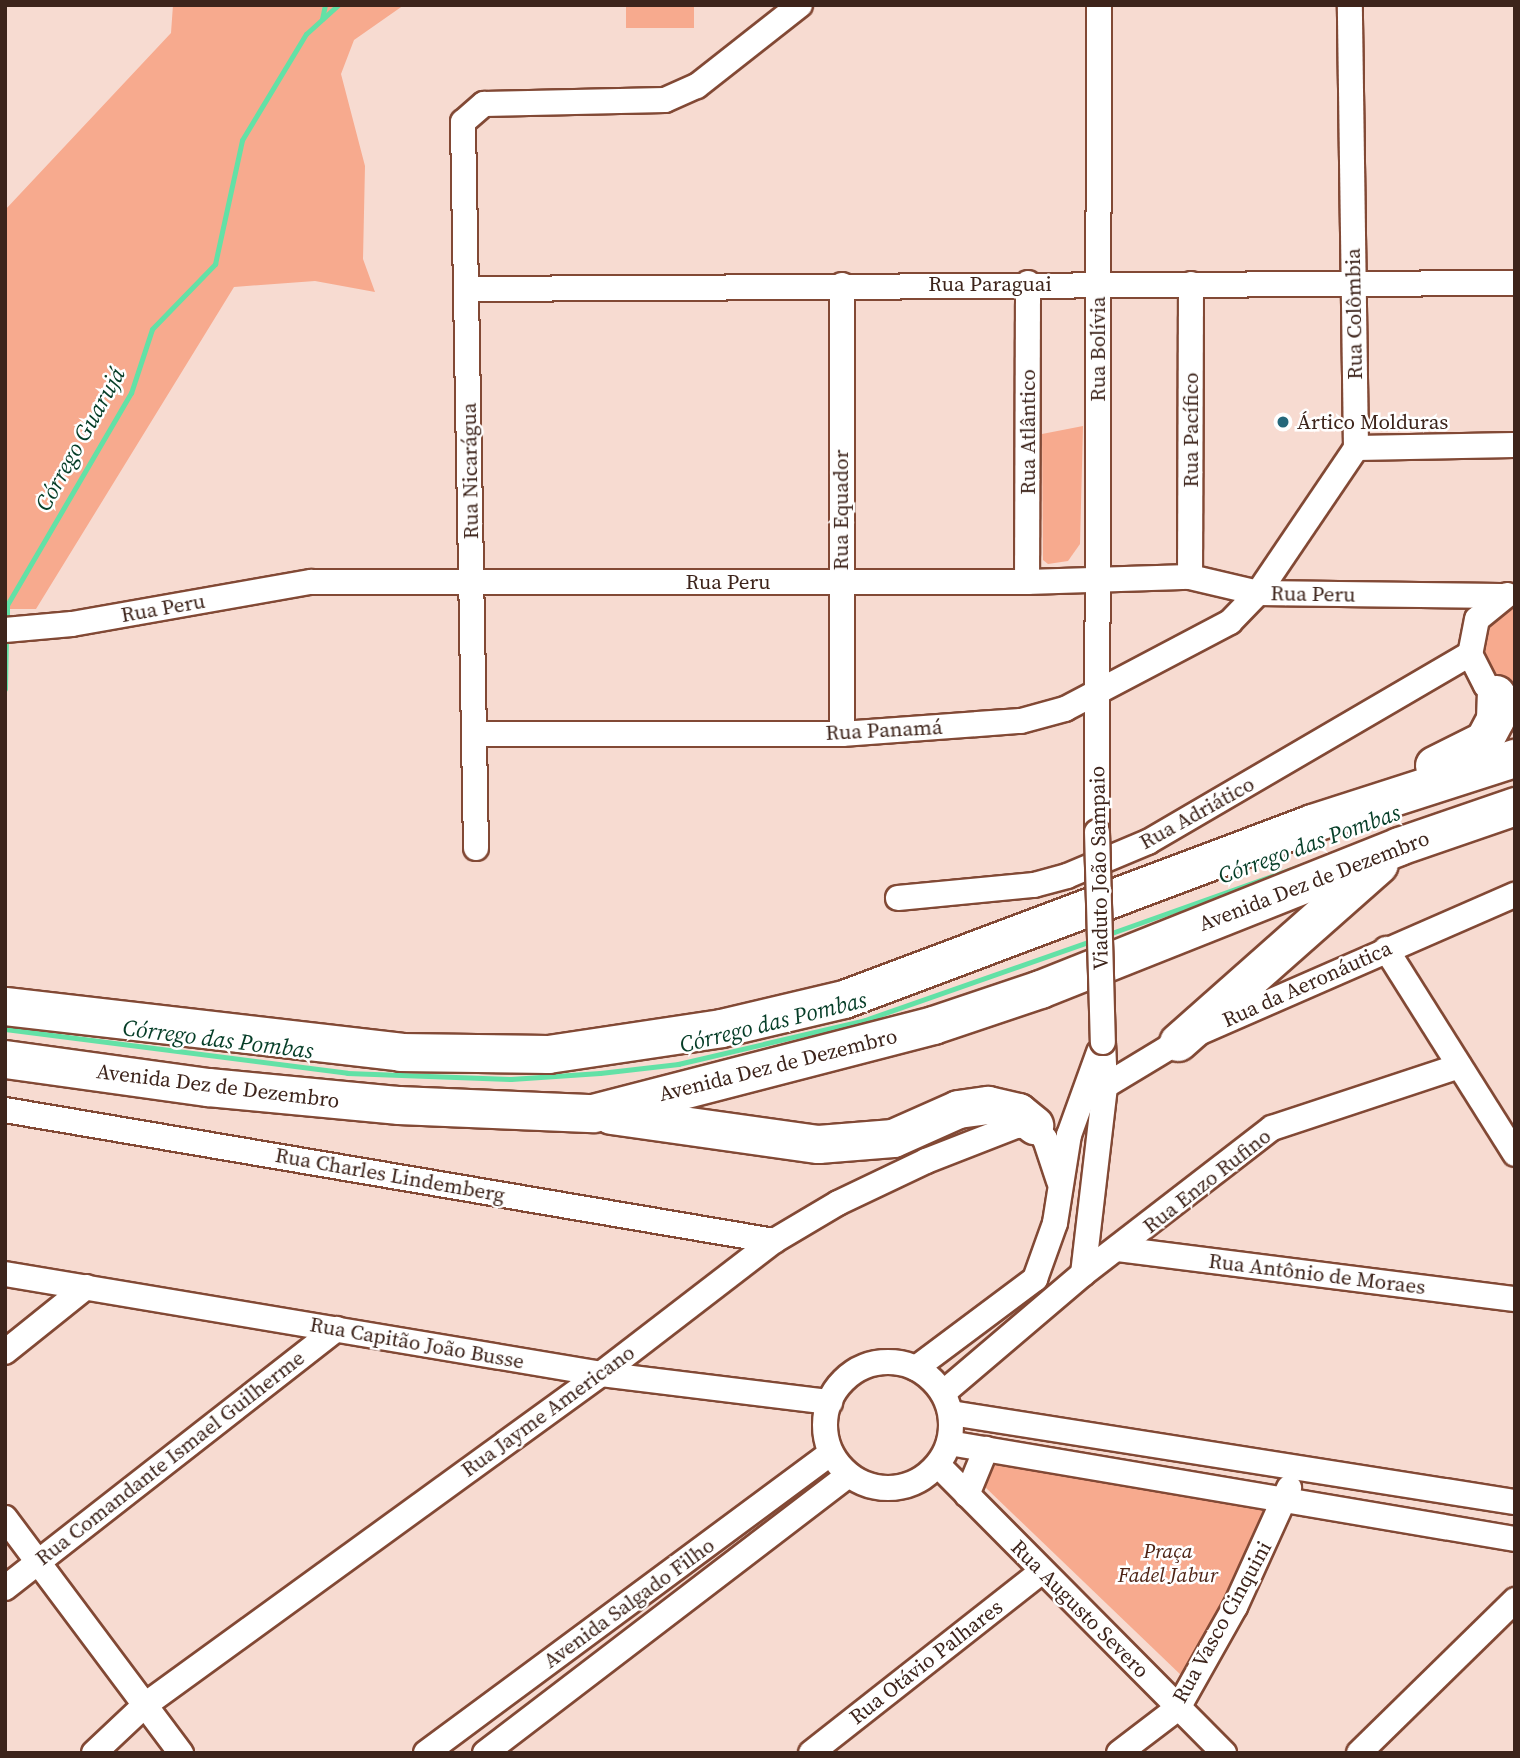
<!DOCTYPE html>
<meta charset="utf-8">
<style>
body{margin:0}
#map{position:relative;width:1520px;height:1758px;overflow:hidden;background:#f7dbd1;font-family:"Source Serif 4",serif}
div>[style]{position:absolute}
.green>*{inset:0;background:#f7aa8e;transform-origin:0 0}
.stream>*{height:5px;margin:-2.5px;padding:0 2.5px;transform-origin:2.5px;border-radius:2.5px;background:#63e1a6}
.roads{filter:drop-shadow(2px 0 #824935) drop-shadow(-2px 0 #824935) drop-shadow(0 2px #824935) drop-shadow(0 -2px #824935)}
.minor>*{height:24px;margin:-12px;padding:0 12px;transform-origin:12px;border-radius:12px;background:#fff}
.minor>.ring{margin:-12px;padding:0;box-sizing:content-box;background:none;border:24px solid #fff;border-radius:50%}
.highway>*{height:37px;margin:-18.5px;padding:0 18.5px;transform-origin:18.5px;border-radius:18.5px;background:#fff}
.bridges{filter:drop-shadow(2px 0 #824935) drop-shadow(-2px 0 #824935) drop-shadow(0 2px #824935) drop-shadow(0 -2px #824935)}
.minor-bridge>*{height:24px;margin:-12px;padding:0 12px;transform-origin:12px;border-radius:12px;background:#fff}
.dots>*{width:19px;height:19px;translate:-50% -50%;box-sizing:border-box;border:4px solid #fff;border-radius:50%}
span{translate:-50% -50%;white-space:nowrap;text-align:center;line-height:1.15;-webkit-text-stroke:5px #fff;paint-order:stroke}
.street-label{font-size:21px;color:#3d241b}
.poi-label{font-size:21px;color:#3d241b}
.left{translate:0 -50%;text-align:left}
.park-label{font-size:21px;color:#4e2415;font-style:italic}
.water-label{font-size:23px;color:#053d27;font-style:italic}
.frame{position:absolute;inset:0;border:7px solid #3d241b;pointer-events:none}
</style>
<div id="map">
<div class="green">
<div style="clip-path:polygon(173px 5px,404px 5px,354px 40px,341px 74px,365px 166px,363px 259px,375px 292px,315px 281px,234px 287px,36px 609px,5px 609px,5px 210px,171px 33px)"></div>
<div style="left:626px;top:5px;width:68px;height:23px"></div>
<div style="clip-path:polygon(1083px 426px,1080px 544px,1068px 561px,1048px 564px,1043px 560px,1042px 434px)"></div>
<div style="clip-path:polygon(1509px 607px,1515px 607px,1515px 686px,1494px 673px,1485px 656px,1485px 637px,1491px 623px)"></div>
<div style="clip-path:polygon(994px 1465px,1273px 1505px,1231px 1604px,1183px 1677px,985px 1487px)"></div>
</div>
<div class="stream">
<div style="left:322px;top:19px;width:14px;rotate:-78deg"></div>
<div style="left:7px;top:622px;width:17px;rotate:-90deg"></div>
<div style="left:7px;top:605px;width:246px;rotate:-59.7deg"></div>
<div style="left:131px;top:393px;width:67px;rotate:-71.8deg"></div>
<div style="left:152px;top:329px;width:91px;rotate:-45.9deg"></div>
<div style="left:215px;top:264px;width:127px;rotate:-77.7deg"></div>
<div style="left:242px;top:140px;width:124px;rotate:-58.9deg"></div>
<div style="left:306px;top:34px;width:43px;rotate:-42.2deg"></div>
<div style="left:5px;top:689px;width:54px;rotate:-88.9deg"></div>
<div style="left:1106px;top:935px;width:214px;rotate:-19.6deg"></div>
<div style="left:5px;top:1029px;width:345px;rotate:7.3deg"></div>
<div style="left:347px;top:1073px;width:164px;rotate:2.1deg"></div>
<div style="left:511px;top:1079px;width:89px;rotate:-3.9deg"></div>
<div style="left:600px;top:1073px;width:79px;rotate:-6.6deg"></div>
<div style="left:678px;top:1064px;width:192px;rotate:-13.2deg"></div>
<div style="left:865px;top:1020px;width:242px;rotate:-19.3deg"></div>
</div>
<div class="roads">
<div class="minor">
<div style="left:842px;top:285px;width:449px;rotate:90deg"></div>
<div style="left:466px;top:289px;width:1049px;rotate:-0.33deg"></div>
<div style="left:1356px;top:448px;width:159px;rotate:-1.1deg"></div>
<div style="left:1190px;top:577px;width:293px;rotate:-89.8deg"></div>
<div style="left:1027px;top:582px;width:299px;rotate:-89.8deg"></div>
<div style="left:1507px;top:595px;width:38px;rotate:141deg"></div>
<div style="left:1477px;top:619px;width:36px;rotate:101deg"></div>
<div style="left:1470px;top:654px;width:35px;rotate:63deg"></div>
<div style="left:1486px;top:685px;width:13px;rotate:42deg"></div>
<div style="left:1496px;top:694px;width:20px;rotate:15deg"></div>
<div style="left:5px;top:630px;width:67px;rotate:-5.1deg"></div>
<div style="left:72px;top:624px;width:243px;rotate:-10deg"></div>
<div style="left:311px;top:582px;width:716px"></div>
<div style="left:1027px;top:582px;width:163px;rotate:-1.8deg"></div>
<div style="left:1190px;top:577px;width:70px;rotate:13.2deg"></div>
<div style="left:1258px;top:593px;width:243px;rotate:0.7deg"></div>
<div style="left:475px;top:734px;width:367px"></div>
<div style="left:842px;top:734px;width:179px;rotate:-4.2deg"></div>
<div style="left:1021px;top:721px;width:46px;rotate:-15.3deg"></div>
<div style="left:1065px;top:709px;width:187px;rotate:-27.8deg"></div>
<div style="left:1230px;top:622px;width:40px;rotate:-46deg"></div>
<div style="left:1258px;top:593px;width:175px;rotate:-55.9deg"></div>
<div style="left:1356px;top:448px;width:443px;rotate:-90.8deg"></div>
<div style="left:1097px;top:832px;width:827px;rotate:-89.86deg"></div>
<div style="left:476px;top:848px;width:726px;rotate:-91.03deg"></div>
<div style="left:463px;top:122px;width:28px;rotate:-41deg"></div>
<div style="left:484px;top:104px;width:181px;rotate:-1.3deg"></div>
<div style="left:665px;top:100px;width:35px;rotate:-24deg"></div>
<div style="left:697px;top:86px;width:131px;rotate:-38.2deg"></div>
<div style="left:898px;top:898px;width:137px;rotate:-5.5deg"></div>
<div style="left:1034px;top:885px;width:34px;rotate:-15deg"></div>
<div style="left:1067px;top:876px;width:88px;rotate:-22.8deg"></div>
<div style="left:1148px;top:842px;width:373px;rotate:-30.3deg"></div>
<div style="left:1386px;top:949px;width:242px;rotate:57.8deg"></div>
<div style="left:1105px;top:1086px;width:85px;rotate:-31.1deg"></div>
<div style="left:1178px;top:1042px;width:368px;rotate:-23.6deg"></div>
<div style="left:5px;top:1110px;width:780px;rotate:9.67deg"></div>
<div style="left:1118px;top:1249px;width:400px;rotate:7.2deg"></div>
<div style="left:5px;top:1274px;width:604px;rotate:9.52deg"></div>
<div style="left:601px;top:1374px;width:231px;rotate:7deg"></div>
<div style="left:1083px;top:1274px;width:239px;rotate:-37.7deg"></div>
<div style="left:1272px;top:1128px;width:197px;rotate:-18.3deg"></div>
<div style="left:5px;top:1352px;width:104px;rotate:-38.7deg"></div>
<div class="ring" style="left:825px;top:1362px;width:102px;height:102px"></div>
<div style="left:916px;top:1368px;width:149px;rotate:-36.8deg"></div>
<div style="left:1035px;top:1279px;width:59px;rotate:-70.3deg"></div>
<div style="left:1055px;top:1223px;width:89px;rotate:-81deg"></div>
<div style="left:1069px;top:1135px;width:88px;rotate:-70.1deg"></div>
<div style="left:943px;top:1393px;width:184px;rotate:-40.4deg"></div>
<div style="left:1083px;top:1274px;width:189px;rotate:-83.3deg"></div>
<div style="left:1105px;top:1086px;width:44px;rotate:-92.6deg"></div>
<div style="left:951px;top:1413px;width:571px;rotate:8.97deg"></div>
<div style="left:949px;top:1443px;width:574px;rotate:9.63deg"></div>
<div style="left:938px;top:1465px;width:406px;rotate:45.2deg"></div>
<div style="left:967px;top:1495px;width:50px;rotate:-67.6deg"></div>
<div style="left:5px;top:1518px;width:294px;rotate:53.2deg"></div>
<div style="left:5px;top:1588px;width:421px;rotate:-38deg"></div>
<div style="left:94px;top:1753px;width:70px;rotate:-43.3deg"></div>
<div style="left:145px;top:1705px;width:563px;rotate:-35.98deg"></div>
<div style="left:601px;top:1374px;width:218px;rotate:-37.6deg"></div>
<div style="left:774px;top:1241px;width:74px;rotate:-30.7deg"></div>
<div style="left:838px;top:1203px;width:98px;rotate:-25.5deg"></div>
<div style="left:926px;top:1161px;width:97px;rotate:-21.3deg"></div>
<div style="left:1016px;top:1126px;width:18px;rotate:-3deg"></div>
<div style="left:1034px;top:1125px;width:18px;rotate:52deg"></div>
<div style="left:1045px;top:1139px;width:44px;rotate:71.6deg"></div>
<div style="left:426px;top:1753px;width:504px;rotate:-36.53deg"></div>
<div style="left:485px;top:1753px;width:458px;rotate:-37.4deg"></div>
<div style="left:811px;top:1753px;width:293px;rotate:-38.2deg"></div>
<div style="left:1119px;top:1753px;width:74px;rotate:-37.3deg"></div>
<div style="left:1178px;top:1708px;width:116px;rotate:-60.6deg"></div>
<div style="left:1235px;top:1607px;width:131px;rotate:-65.6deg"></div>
<div style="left:1359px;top:1753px;width:219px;rotate:-44.4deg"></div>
</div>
<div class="highway">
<div style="left:1434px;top:765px;width:56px;rotate:-26.6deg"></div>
<div style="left:1484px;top:740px;width:24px;rotate:-62deg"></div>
<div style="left:1495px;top:719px;width:25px;rotate:-88deg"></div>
<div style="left:5px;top:1006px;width:398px;rotate:6.6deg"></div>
<div style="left:400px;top:1052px;width:148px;rotate:0.8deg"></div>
<div style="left:548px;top:1054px;width:175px;rotate:-8.5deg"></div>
<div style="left:721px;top:1028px;width:126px;rotate:-13.3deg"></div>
<div style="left:844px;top:999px;width:500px;rotate:-20.6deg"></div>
<div style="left:1312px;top:823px;width:213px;rotate:-17.8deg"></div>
<div style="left:1178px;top:1042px;width:268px;rotate:-41.5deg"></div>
<div style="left:5px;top:1059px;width:205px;rotate:7.9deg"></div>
<div style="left:208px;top:1087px;width:192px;rotate:5.4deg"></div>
<div style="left:399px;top:1105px;width:194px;rotate:2.4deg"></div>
<div style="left:593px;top:1113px;width:351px;rotate:-14.5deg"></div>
<div style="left:933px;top:1025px;width:113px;rotate:-18.6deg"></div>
<div style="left:1040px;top:989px;width:386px;rotate:-21.7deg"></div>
<div style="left:1399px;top:846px;width:123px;rotate:-19deg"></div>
<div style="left:611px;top:1115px;width:209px;rotate:8deg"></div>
<div style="left:818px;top:1144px;width:75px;rotate:-4.6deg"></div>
<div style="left:893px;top:1138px;width:71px;rotate:-24deg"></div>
<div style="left:958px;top:1109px;width:30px;rotate:-8deg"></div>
<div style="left:988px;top:1105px;width:31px;rotate:13deg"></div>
<div style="left:1018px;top:1112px;width:21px;rotate:39deg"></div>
</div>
</div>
<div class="bridges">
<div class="minor-bridge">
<div style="left:1097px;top:832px;width:210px;rotate:88.4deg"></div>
</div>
</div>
<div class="dots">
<div style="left:1283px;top:422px;background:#25677a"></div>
</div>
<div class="street-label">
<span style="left:990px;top:284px">Rua Paraguai</span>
<span style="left:1354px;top:314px;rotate:-91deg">Rua Colômbia</span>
<span style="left:1098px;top:349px;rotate:-90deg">Rua Bolívia</span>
<span style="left:1191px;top:430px;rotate:-90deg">Rua Pacífico</span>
<span style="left:1028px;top:432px;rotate:-90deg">Rua Atlântico</span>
<span style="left:470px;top:471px;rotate:-91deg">Rua Nicarágua</span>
<span style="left:841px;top:510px;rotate:-90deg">Rua Equador</span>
<span style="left:728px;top:582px">Rua Peru</span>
<span style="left:1313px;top:594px;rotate:1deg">Rua Peru</span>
<span style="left:163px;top:608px;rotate:-10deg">Rua Peru</span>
<span style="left:884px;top:730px;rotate:-3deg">Rua Panamá</span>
<span style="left:1197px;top:813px;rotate:-29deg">Rua Adriático</span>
<span style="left:1099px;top:868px;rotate:-91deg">Viaduto João Sampaio</span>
<span style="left:1314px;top:881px;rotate:-21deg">Avenida Dez de Dezembro</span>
<span style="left:1307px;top:984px;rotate:-24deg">Rua da Aeronáutica</span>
<span style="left:778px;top:1065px;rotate:-14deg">Avenida Dez de Dezembro</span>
<span style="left:218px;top:1086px;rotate:7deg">Avenida Dez de Dezembro</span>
<span style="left:390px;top:1175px;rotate:10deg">Rua Charles Lindemberg</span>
<span style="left:1207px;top:1181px;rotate:-38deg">Rua Enzo Rufino</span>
<span style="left:1317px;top:1274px;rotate:7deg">Rua Antônio de Moraes</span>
<span style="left:417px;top:1343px;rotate:10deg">Rua Capitão João Busse</span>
<span style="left:548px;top:1411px;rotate:-36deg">Rua Jayme Americano</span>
<span style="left:170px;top:1458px;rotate:-38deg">Rua Comandante Ismael Guilherme</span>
<span style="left:629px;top:1603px;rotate:-36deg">Avenida Salgado Filho</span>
<span style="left:1080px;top:1609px;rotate:45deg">Rua Augusto Severo</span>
<span style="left:1222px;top:1622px;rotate:-61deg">Rua Vasco Cinquini</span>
<span style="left:926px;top:1662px;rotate:-38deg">Rua Otávio Palhares</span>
</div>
<div class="poi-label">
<span class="left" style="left:1297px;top:422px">Ártico Molduras</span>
</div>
<div class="park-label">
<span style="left:1168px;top:1563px">Praça<br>Fadel Jabur</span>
</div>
<div class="water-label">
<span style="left:80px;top:439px;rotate:-61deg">Córrego Guarujá</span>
<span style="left:1309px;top:844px;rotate:-20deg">Córrego das Pombas</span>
<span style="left:773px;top:1022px;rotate:-14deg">Córrego das Pombas</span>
<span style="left:218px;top:1039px;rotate:7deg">Córrego das Pombas</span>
</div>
<div class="frame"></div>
</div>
